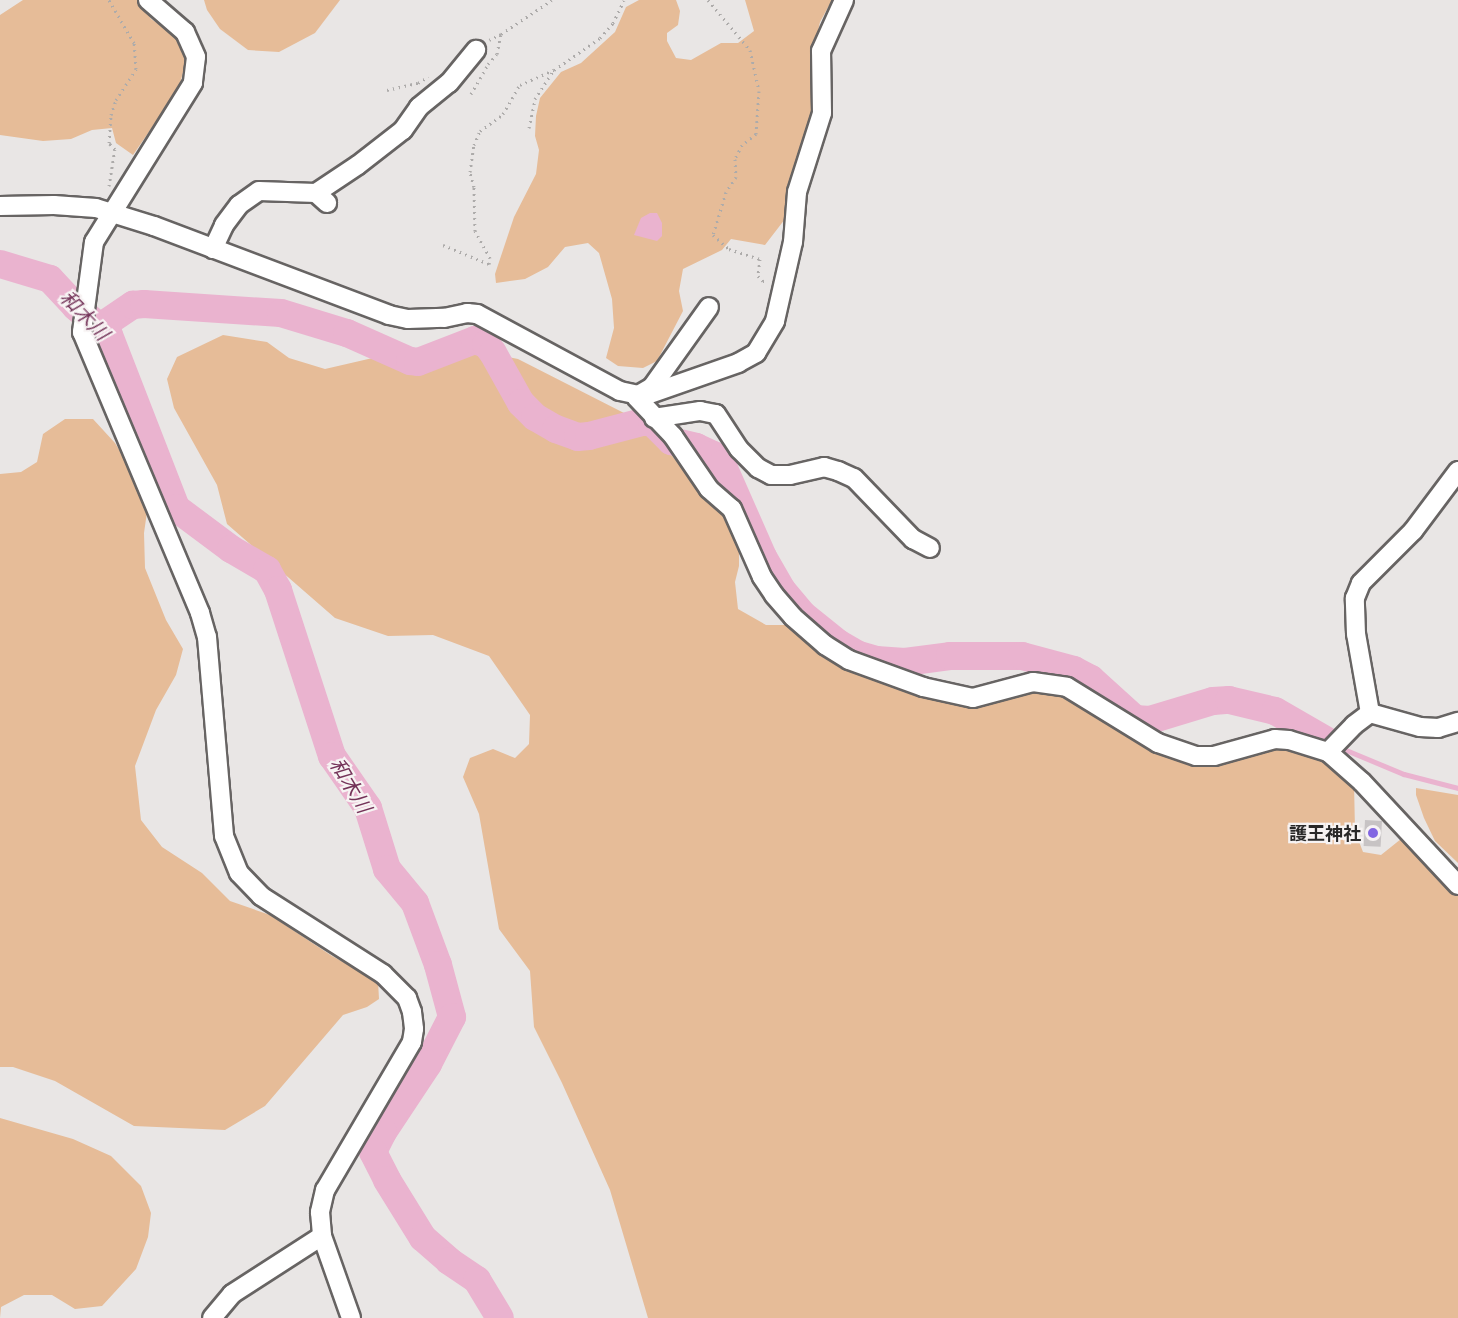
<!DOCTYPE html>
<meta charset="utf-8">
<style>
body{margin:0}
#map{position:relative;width:1458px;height:1318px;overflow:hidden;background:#e9e6e5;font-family:"Noto Serif","Noto Sans JP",serif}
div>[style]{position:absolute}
.green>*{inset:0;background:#e6bc98}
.water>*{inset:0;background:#eab3cf}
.stream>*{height:4.5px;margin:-2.25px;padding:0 2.25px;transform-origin:2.25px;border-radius:2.25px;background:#eab3cf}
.river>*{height:28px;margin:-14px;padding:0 14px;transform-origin:14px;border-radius:14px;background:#eab3cf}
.building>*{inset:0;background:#c7c3c4;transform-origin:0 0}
.path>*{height:3px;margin-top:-1.5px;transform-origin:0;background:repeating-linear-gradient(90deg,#adabaa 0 1.5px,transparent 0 6px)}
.roads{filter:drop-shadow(2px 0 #676463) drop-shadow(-2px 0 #676463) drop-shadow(0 2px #676463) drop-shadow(0 -2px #676463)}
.minor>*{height:18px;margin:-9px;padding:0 9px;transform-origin:9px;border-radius:9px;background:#fff}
.dots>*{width:16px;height:16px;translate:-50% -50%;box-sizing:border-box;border:3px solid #f7f3f3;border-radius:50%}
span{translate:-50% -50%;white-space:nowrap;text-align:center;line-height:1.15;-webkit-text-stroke:4.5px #f7f3f3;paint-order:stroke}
.poi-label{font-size:18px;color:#292828;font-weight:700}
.right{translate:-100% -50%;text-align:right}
.water-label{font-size:20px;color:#743359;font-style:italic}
</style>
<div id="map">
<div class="green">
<div style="clip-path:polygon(23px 0,139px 0,151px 19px,182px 39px,185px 64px,179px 88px,133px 155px,116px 143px,112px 128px,92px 130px,71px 139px,43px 141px,0 135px,0 15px)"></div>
<div style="clip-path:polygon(204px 0,340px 0,315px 33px,279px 52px,248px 50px,220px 29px,207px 10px)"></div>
<div style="clip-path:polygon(639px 0,676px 0,680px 11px,678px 25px,667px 33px,667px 41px,676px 58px,691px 60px,721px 43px,738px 43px,754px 31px,745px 0,832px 0,820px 22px,816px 40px,818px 57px,815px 107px,788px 195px,785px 219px,765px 245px,731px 239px,722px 250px,683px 269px,679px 291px,683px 311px,657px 361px,643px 368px,618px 366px,606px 358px,614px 328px,612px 299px,599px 253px,588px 243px,565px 247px,548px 267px,525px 279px,496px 283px,495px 274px,514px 217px,536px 174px,539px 150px,535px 136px,536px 116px,540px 98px,561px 72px,581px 63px,615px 32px,626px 7px)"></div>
<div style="clip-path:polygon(223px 335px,267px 342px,289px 358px,325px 369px,377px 357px,471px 350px,518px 359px,624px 413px,669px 452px,701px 491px,728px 516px,739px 541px,739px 566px,735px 582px,738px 609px,766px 625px,793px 625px,905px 689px,1037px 690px,1064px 697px,1160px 754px,1190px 762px,1208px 765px,1234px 761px,1273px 747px,1295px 748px,1327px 761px,1354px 782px,1355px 831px,1363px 852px,1381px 855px,1401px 839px,1458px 893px,1458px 1318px,648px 1318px,610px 1190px,562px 1083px,534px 1027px,530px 971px,499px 929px,479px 814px,463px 777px,470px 758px,493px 749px,515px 758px,529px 744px,530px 715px,489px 656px,433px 635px,388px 636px,335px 618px,227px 524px,217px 485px,174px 408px,167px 379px,177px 357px)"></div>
<div style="clip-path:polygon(65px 419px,93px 419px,115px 443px,134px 474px,147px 512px,144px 533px,145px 568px,166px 620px,183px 649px,176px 675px,156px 710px,135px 766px,141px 820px,162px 847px,202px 873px,230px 901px,270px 915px,332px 956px,378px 981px,379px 999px,367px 1007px,343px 1015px,265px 1106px,225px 1130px,134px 1126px,55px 1081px,13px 1067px,0 1067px,0 474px,21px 472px,37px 462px,43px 434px)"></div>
<div style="clip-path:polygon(1416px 788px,1458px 795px,1458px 863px,1435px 841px,1424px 818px,1416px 795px)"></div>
<div style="clip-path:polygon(0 1118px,73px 1139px,111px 1156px,141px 1186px,151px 1213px,148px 1237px,136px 1269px,102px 1306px,75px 1309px,52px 1295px,24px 1295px,1px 1307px,0 1318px)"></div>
</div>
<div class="water">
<div style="clip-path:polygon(650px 213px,657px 213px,662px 223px,662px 236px,657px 241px,634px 235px,641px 218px)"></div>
</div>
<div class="stream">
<div style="left:1339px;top:747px;width:70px;rotate:22.6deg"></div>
<div style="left:1404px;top:774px;width:56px;rotate:14.5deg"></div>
</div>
<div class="river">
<div style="left:0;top:264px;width:52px;rotate:16.7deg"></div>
<div style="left:50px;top:279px;width:38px;rotate:47deg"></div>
<div style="left:76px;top:307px;width:43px;rotate:40.3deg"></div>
<div style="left:109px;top:335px;width:186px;rotate:68.8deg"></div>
<div style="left:176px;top:508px;width:69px;rotate:36.7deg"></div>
<div style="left:231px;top:549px;width:42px;rotate:30.3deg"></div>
<div style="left:267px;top:570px;width:23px;rotate:61deg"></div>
<div style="left:278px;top:590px;width:175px;rotate:72deg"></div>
<div style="left:332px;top:756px;width:63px;rotate:55.3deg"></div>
<div style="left:368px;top:808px;width:64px;rotate:72.7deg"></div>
<div style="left:387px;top:869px;width:44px;rotate:50.5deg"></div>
<div style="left:415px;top:903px;width:66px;rotate:69.6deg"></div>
<div style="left:438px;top:965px;width:54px;rotate:74.9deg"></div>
<div style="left:452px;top:1017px;width:53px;rotate:117.1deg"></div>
<div style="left:428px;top:1064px;width:82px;rotate:123.5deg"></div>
<div style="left:383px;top:1132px;width:22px;rotate:117deg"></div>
<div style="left:373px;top:1152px;width:31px;rotate:63deg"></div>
<div style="left:387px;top:1180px;width:68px;rotate:58.2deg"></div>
<div style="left:423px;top:1238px;width:35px;rotate:41deg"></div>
<div style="left:449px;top:1261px;width:34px;rotate:34deg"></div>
<div style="left:477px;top:1280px;width:44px;rotate:58.8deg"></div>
<div style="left:100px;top:327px;width:40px;rotate:-34deg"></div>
<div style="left:133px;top:305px;width:11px;rotate:-5deg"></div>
<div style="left:144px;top:304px;width:137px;rotate:3.8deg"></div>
<div style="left:281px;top:313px;width:69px;rotate:16.9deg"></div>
<div style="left:347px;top:333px;width:69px;rotate:24deg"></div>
<div style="left:410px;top:361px;width:8px;rotate:7deg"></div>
<div style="left:418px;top:362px;width:61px;rotate:-21.1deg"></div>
<div style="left:475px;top:340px;width:12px;rotate:20deg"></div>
<div style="left:486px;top:344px;width:11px;rotate:52deg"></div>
<div style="left:493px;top:353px;width:57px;rotate:60.8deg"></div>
<div style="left:521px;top:403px;width:20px;rotate:45deg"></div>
<div style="left:535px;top:417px;width:24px;rotate:30deg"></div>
<div style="left:556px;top:429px;width:23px;rotate:20deg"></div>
<div style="left:578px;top:437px;width:11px;rotate:-5deg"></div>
<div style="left:589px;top:436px;width:55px;rotate:-14.8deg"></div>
<div style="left:642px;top:422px;width:10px"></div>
<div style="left:652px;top:422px;width:27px;rotate:45deg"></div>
<div style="left:671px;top:441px;width:26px;rotate:13deg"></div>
<div style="left:696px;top:447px;width:19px;rotate:25deg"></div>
<div style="left:713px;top:455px;width:13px;rotate:45deg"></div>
<div style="left:722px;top:464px;width:102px;rotate:66.2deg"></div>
<div style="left:763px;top:557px;width:38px;rotate:60deg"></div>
<div style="left:782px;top:590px;width:33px;rotate:50deg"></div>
<div style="left:803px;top:615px;width:45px;rotate:38.7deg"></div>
<div style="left:838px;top:643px;width:24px;rotate:30deg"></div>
<div style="left:859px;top:655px;width:18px;rotate:16deg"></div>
<div style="left:876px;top:660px;width:29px;rotate:4deg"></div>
<div style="left:905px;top:662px;width:45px;rotate:-7.6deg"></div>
<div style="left:950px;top:656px;width:72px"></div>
<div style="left:1022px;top:656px;width:54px;rotate:15.1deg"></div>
<div style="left:1074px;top:670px;width:19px;rotate:28deg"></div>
<div style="left:1091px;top:679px;width:59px;rotate:42.3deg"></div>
<div style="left:1135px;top:719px;width:15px;rotate:4deg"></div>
<div style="left:1150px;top:720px;width:66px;rotate:-16.8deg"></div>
<div style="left:1213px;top:701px;width:16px;rotate:-4deg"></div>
<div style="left:1229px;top:700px;width:47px;rotate:13.4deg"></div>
<div style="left:1275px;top:711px;width:62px;rotate:29.9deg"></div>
</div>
<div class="building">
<div style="left:1365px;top:820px;width:17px;height:26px;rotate:3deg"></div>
</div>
<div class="path">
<div style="left:708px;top:0;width:65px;rotate:50deg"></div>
<div style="left:750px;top:50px;width:42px;rotate:77.6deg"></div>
<div style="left:759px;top:91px;width:43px;rotate:94deg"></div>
<div style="left:756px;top:134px;width:18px;rotate:142deg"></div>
<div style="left:742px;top:145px;width:16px;rotate:117deg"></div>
<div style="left:735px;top:159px;width:18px;rotate:87deg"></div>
<div style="left:736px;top:177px;width:18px;rotate:124deg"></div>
<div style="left:726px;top:192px;width:45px;rotate:106.8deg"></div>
<div style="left:713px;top:235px;width:21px;rotate:41deg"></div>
<div style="left:729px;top:249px;width:33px;rotate:18deg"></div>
<div style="left:760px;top:259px;width:17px;rotate:97deg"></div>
<div style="left:758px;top:276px;width:7px;rotate:45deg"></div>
<div style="left:763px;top:281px;width:6px"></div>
<div style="left:501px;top:34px;width:61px;rotate:-33.7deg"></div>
<div style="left:387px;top:90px;width:32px;rotate:-13deg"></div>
<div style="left:418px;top:83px;width:12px;rotate:-31deg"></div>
<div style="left:471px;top:94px;width:34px;rotate:-60deg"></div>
<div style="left:488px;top:64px;width:13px;rotate:-48deg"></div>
<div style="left:497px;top:54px;width:20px;rotate:-79deg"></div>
<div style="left:501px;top:34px;width:13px;rotate:153deg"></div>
<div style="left:529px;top:128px;width:30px;rotate:-78deg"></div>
<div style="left:535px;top:99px;width:35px;rotate:-57deg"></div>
<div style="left:554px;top:70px;width:56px;rotate:-34.8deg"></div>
<div style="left:600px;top:38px;width:20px;rotate:-49deg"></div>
<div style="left:613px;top:23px;width:25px;rotate:-64deg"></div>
<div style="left:109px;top:186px;width:37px;rotate:-81deg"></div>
<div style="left:115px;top:149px;width:8px;rotate:-135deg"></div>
<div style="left:109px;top:143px;width:28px;rotate:-86deg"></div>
<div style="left:111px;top:115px;width:16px;rotate:-72deg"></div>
<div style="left:116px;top:100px;width:37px;rotate:-57deg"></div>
<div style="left:136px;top:69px;width:26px;rotate:-94deg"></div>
<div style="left:134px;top:43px;width:50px;rotate:-120.2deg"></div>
<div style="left:443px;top:245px;width:50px;rotate:22.4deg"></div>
<div style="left:489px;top:264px;width:6px;rotate:-81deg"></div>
<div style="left:490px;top:258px;width:31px;rotate:-119deg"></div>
<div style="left:475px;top:231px;width:44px;rotate:-91.3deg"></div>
<div style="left:474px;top:187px;width:16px;rotate:-105deg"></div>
<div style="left:470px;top:172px;width:27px;rotate:-82deg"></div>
<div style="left:474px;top:145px;width:15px;rotate:-67deg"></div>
<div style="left:480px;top:131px;width:29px;rotate:-36deg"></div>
<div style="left:503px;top:114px;width:34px;rotate:-60deg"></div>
<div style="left:520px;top:85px;width:37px;rotate:-24deg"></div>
</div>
<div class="roads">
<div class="minor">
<div style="left:148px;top:0;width:49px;rotate:40.9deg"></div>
<div style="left:185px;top:32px;width:27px;rotate:66deg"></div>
<div style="left:196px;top:57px;width:26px;rotate:97deg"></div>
<div style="left:193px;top:83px;width:187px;rotate:121.9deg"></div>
<div style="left:94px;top:242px;width:91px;rotate:97.6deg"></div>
<div style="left:82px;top:332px;width:305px;rotate:67.2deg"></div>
<div style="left:200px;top:613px;width:25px;rotate:74deg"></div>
<div style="left:207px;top:637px;width:200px;rotate:85.1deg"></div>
<div style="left:224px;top:836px;width:40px;rotate:68deg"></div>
<div style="left:239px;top:873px;width:32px;rotate:46deg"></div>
<div style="left:261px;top:896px;width:145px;rotate:32.6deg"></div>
<div style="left:383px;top:974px;width:34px;rotate:45deg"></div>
<div style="left:407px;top:998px;width:15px;rotate:70deg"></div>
<div style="left:412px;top:1012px;width:17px;rotate:83deg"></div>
<div style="left:414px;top:1029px;width:13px;rotate:99deg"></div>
<div style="left:412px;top:1042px;width:172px;rotate:120.4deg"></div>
<div style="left:325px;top:1190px;width:23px;rotate:103deg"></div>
<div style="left:320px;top:1212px;width:24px;rotate:85deg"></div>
<div style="left:322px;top:1236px;width:87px;rotate:70.5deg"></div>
<div style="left:316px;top:193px;width:50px;rotate:-33.7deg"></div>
<div style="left:358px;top:165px;width:57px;rotate:-37.9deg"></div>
<div style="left:403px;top:130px;width:28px;rotate:-55deg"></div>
<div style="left:419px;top:107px;width:38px;rotate:-39deg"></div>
<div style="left:449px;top:83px;width:43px;rotate:-50.7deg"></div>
<div style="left:0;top:206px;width:54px;rotate:-1.1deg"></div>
<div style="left:54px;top:205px;width:42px;rotate:4.1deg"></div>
<div style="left:96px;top:208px;width:61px;rotate:17.2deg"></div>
<div style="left:154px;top:226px;width:251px;rotate:20.7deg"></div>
<div style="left:389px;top:315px;width:19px;rotate:12deg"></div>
<div style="left:408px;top:319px;width:36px;rotate:-2deg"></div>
<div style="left:444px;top:318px;width:24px;rotate:-12deg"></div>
<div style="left:467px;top:313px;width:10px;rotate:6deg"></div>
<div style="left:477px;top:314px;width:162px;rotate:28.3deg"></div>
<div style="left:620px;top:391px;width:25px;rotate:12deg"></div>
<div style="left:644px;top:396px;width:100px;rotate:-19.3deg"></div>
<div style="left:738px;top:363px;width:21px;rotate:-29deg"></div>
<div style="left:756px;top:353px;width:37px;rotate:-59deg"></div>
<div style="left:775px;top:321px;width:81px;rotate:-77.2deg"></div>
<div style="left:793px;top:242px;width:50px;rotate:-85.4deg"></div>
<div style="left:797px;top:192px;width:83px;rotate:-72.4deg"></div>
<div style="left:822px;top:113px;width:62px;rotate:-90.9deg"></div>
<div style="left:821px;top:51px;width:56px;rotate:-65.7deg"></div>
<div style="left:213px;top:249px;width:26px;rotate:-65deg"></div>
<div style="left:224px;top:225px;width:25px;rotate:-53deg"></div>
<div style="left:239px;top:205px;width:24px;rotate:-35deg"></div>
<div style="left:259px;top:191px;width:57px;rotate:2deg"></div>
<div style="left:316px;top:193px;width:15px;rotate:42deg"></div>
<div style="left:640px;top:394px;width:14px;rotate:-30deg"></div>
<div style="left:652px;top:387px;width:98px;rotate:-54.5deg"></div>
<div style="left:636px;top:397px;width:54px;rotate:46.5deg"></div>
<div style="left:673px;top:436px;width:64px;rotate:55.8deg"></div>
<div style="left:709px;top:489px;width:30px;rotate:41deg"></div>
<div style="left:732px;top:509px;width:74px;rotate:66.2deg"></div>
<div style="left:762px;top:577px;width:22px;rotate:56deg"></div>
<div style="left:774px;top:595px;width:29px;rotate:49deg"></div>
<div style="left:793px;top:617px;width:43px;rotate:41.2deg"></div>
<div style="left:825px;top:645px;width:28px;rotate:32deg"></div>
<div style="left:849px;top:660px;width:79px;rotate:20deg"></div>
<div style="left:923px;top:687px;width:51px;rotate:12.4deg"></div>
<div style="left:973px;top:698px;width:62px;rotate:-14.9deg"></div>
<div style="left:1033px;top:682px;width:34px;rotate:8deg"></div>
<div style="left:1067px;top:687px;width:107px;rotate:31.6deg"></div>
<div style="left:1158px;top:743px;width:40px;rotate:18.9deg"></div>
<div style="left:1196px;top:756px;width:18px"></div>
<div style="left:1214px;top:756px;width:63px;rotate:-15.6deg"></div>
<div style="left:1275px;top:739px;width:14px;rotate:4deg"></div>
<div style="left:1289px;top:740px;width:41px;rotate:17.1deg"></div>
<div style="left:1328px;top:752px;width:45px;rotate:41.4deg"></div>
<div style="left:1362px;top:782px;width:141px;rotate:47deg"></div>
<div style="left:654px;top:418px;width:47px;rotate:-8.7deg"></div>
<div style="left:700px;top:411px;width:16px;rotate:11deg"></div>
<div style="left:716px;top:414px;width:42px;rotate:56.7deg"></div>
<div style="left:739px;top:449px;width:27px;rotate:45deg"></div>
<div style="left:758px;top:468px;width:15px;rotate:28deg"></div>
<div style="left:771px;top:475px;width:19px"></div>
<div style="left:790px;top:475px;width:35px;rotate:-13deg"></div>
<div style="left:824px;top:467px;width:15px;rotate:16deg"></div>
<div style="left:838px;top:471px;width:17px;rotate:24deg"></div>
<div style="left:854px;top:478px;width:85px;rotate:46deg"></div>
<div style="left:913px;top:539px;width:19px;rotate:28deg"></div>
<div style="left:1370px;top:713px;width:52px;rotate:15.6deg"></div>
<div style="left:1420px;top:727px;width:18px;rotate:3deg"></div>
<div style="left:1438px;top:728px;width:21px;rotate:-17deg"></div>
<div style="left:1328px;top:752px;width:37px;rotate:-46deg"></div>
<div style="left:1354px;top:725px;width:20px;rotate:-37deg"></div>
<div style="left:1370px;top:713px;width:80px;rotate:-100deg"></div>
<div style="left:1356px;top:634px;width:36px;rotate:-92deg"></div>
<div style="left:1355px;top:598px;width:16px;rotate:-68deg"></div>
<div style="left:1361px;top:583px;width:74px;rotate:-45deg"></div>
<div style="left:1413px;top:531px;width:75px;rotate:-53.1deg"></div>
<div style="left:212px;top:1318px;width:31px;rotate:-50deg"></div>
<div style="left:232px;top:1294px;width:107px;rotate:-32.8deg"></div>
</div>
</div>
<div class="dots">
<div style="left:1373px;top:833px;background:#8266e2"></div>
</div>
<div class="poi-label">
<span class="right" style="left:1361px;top:833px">護王神社</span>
</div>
<div class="water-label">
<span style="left:85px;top:315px;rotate:46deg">和木川</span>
<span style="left:351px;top:785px;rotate:59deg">和木川</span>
</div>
</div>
